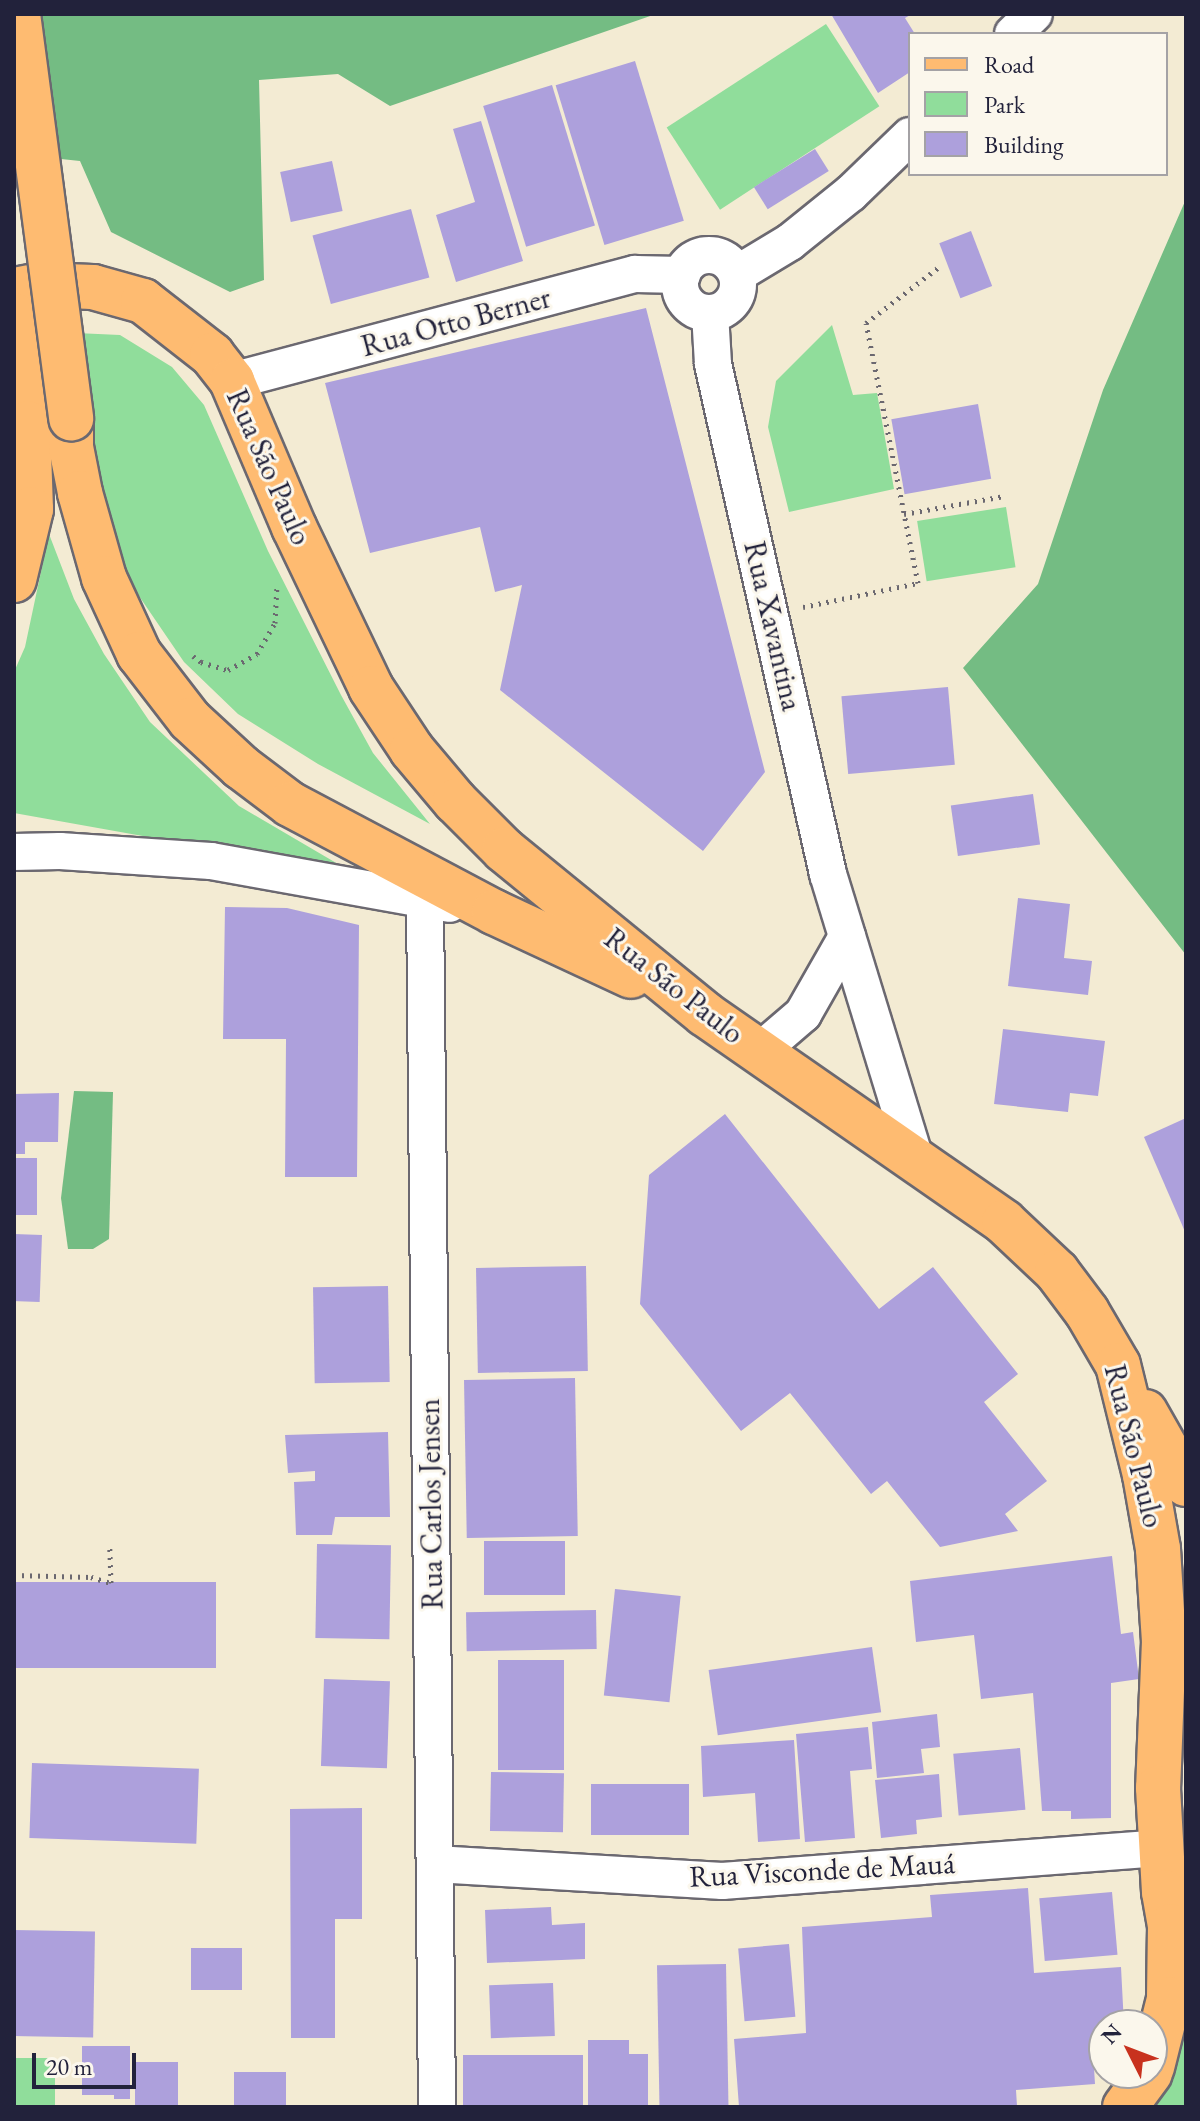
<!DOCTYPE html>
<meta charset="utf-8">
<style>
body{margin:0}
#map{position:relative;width:1200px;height:2121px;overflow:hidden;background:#f3ebd3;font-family:"EB Garamond",serif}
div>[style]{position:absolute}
.green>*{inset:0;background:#90dd9b;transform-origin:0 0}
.forest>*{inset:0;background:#74bc83}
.building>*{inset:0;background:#ada0dc;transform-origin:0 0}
.path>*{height:5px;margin-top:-2.5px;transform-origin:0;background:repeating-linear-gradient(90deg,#6b6870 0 2px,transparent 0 8px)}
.roads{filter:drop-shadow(2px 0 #6b6870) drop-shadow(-2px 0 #6b6870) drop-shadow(0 2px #6b6870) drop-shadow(0 -2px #6b6870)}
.minor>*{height:36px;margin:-18px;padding:0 18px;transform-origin:18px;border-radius:18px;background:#fff}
.minor>.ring{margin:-18px;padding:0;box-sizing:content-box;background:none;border:36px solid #fff;border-radius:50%}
.major>*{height:44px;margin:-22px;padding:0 22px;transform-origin:22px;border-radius:22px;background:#febb71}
.bridges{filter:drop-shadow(2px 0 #6b6870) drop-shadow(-2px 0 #6b6870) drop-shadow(0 2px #6b6870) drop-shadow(0 -2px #6b6870)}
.major-bridge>*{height:44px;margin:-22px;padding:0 22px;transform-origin:22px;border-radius:22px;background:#febb71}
span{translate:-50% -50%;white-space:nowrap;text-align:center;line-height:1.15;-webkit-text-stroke:6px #fbf7ec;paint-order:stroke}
.street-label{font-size:30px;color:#22223b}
.frame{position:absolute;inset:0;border:16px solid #22223b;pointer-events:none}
.legend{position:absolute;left:908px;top:32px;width:260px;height:144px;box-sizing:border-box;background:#fbf7ec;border:2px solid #a4a2a5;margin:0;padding:10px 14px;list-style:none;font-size:24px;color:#22223b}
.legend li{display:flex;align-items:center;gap:16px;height:40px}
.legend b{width:40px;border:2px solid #a4a2a5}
.north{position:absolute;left:1088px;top:2009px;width:80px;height:80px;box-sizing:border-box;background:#fbf7ec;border:2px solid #a4a2a5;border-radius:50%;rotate:312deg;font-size:22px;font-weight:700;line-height:32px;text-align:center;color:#22223b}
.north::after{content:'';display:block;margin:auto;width:28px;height:36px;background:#c8321e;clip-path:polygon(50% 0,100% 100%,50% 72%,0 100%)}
.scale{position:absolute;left:32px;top:2053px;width:104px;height:36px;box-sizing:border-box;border:4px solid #22223b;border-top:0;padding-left:10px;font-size:24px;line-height:28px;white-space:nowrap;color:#22223b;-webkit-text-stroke:6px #fbf7ec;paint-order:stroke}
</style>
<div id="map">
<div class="green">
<div style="left:826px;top:24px;width:98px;height:190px;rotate:57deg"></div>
<div style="clip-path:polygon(832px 325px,853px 395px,877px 393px,894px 489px,789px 512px,768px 427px,776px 381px)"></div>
<div style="clip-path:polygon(76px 333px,120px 335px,172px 367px,204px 405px,268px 551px,341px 695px,373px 753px,430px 824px,318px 764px,238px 714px,184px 662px,124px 574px,95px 479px)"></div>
<div style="left:1006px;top:507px;width:61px;height:90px;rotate:81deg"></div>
<div style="clip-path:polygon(49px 534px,74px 599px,104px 654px,150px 722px,239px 806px,355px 874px,14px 813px,14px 672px,25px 647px)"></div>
<div style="clip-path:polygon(1186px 2007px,1186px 2107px,1149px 2107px)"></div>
<div style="left:14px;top:2058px;width:41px;height:49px"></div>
</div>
<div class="forest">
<div style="clip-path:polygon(14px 14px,656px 14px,390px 106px,338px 74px,259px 80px,264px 280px,230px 292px,111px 232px,80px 161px,14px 154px)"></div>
<div style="clip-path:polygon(1186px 199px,1186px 955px,963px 668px,1038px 584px,1103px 390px)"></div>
<div style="clip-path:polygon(74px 1091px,113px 1092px,109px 1239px,93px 1249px,68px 1249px,61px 1198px)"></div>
</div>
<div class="building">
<div style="clip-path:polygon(831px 14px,912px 14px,905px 18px,915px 34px,910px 34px,910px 72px,878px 93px)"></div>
<div style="left:635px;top:61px;width:167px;height:83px;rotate:73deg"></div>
<div style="left:552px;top:85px;width:147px;height:72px;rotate:73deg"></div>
<div style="clip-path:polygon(481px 121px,523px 261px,456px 282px,436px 215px,475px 202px,453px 129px)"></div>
<div style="left:815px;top:149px;width:26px;height:72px;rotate:58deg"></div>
<div style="left:332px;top:161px;width:51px;height:53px;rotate:78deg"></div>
<div style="left:411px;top:209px;width:71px;height:102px;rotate:75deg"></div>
<div style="left:971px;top:231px;width:59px;height:34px;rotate:69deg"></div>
<div style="clip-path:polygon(646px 308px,765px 772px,703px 851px,500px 690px,522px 585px,495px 592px,480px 527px,370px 553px,325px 383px)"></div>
<div style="left:978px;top:404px;width:76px;height:88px;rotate:80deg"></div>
<div style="left:948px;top:687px;width:78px;height:107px;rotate:85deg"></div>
<div style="left:1033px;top:794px;width:51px;height:83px;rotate:82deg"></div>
<div style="clip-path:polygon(1018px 898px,1070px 904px,1064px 958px,1092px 961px,1088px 995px,1008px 986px)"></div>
<div style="clip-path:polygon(225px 907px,287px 908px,359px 925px,357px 1177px,285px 1177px,286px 1039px,223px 1039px)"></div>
<div style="clip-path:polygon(1003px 1029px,1105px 1041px,1098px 1096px,1070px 1093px,1068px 1112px,994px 1104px)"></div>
<div style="clip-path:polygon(59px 1093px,58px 1142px,25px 1142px,25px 1154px,14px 1154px,14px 1094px)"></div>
<div style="clip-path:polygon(725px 1114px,879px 1309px,933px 1267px,1018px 1374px,984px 1402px,1047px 1481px,1005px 1514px,1018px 1531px,940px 1547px,887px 1481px,871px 1494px,790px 1393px,741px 1431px,640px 1304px,649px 1175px)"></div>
<div style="clip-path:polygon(1186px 1118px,1186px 1234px,1144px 1137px)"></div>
<div style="left:14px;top:1158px;width:23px;height:57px"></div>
<div style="left:14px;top:1234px;width:28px;height:67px;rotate:2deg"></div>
<div style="left:586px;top:1266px;width:105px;height:110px;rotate:89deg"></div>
<div style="left:388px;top:1286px;width:96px;height:75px;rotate:89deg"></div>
<div style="left:575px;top:1378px;width:158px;height:111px;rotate:89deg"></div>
<div style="clip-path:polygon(388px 1432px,390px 1517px,335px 1517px,332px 1535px,296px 1535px,294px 1482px,315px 1481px,315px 1471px,288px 1473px,285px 1435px)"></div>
<div style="left:565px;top:1541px;width:54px;height:81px;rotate:90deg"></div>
<div style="left:317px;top:1544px;width:74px;height:94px;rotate:1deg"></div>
<div style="clip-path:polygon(1112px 1556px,1121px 1634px,1133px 1632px,1139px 1679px,1111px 1683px,1111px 1818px,1071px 1819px,1071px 1811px,1042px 1811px,1033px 1693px,981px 1699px,974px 1635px,916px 1642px,910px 1581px)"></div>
<div style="left:14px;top:1582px;width:202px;height:86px"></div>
<div style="left:615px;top:1589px;width:66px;height:107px;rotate:6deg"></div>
<div style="left:596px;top:1610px;width:39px;height:130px;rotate:89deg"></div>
<div style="left:872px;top:1647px;width:66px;height:165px;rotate:82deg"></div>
<div style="left:498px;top:1660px;width:66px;height:110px"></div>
<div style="left:324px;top:1679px;width:66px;height:87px;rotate:2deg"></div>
<div style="clip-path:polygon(937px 1714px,940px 1747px,921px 1749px,924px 1773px,877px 1778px,872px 1722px)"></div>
<div style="clip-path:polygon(868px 1727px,872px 1769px,850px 1771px,855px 1838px,805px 1842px,796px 1734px)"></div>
<div style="clip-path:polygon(794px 1740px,800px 1839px,758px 1842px,755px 1793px,703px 1797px,701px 1746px)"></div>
<div style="left:1020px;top:1748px;width:62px;height:67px;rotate:85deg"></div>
<div style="left:32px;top:1763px;width:167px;height:75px;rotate:2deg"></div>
<div style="left:491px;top:1772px;width:73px;height:59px;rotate:1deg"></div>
<div style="clip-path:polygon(939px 1774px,942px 1817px,916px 1820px,917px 1834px,881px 1838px,875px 1780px)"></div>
<div style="left:591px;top:1784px;width:98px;height:51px"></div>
<div style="clip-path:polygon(362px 1808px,362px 1919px,335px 1919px,335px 2038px,291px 2038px,290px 1809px)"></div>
<div style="clip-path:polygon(1028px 1888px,1034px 1973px,1121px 1967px,1124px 2025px,1104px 2025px,1104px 2051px,1093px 2052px,1095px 2084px,1016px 2090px,1017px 2106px,1001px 2107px,739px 2107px,734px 2039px,806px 2033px,802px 1927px,932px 1917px,930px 1895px)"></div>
<div style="left:1112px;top:1892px;width:63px;height:73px;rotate:85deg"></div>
<div style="clip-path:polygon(551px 1907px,552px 1925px,585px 1923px,585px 1959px,487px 1963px,485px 1910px)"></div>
<div style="left:14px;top:1930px;width:81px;height:106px;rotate:1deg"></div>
<div style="left:789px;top:1944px;width:73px;height:51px;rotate:85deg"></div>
<div style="left:191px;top:1948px;width:51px;height:42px"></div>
<div style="left:726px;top:1964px;width:143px;height:69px;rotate:89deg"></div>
<div style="left:553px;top:1983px;width:53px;height:64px;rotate:88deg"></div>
<div style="clip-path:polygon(588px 2040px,629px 2040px,629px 2054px,648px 2054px,648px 2107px,588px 2107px)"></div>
<div style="clip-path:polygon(82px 2046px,130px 2046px,130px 2099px,114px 2099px,114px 2095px,82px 2095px)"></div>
<div style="left:583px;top:2055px;width:52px;height:120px;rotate:90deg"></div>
<div style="left:178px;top:2062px;width:45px;height:43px;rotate:90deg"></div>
<div style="left:234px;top:2072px;width:52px;height:35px"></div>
</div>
<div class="path">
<div style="left:904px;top:514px;width:102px;rotate:-10.2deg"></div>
<div style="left:803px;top:607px;width:117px;rotate:-11.8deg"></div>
<div style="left:918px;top:583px;width:265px;rotate:-101.3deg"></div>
<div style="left:866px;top:323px;width:92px;rotate:-37.5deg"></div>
<div style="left:193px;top:656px;width:10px;rotate:37deg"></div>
<div style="left:201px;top:662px;width:28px;rotate:17deg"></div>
<div style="left:228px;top:670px;width:33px;rotate:-29deg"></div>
<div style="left:257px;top:654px;width:36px;rotate:-60deg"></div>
<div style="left:275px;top:623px;width:38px;rotate:-87deg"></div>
<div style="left:14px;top:1575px;width:77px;rotate:1.5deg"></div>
<div style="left:91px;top:1577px;width:21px;rotate:17deg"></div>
<div style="left:111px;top:1583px;width:36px;rotate:-92deg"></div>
</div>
<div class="roads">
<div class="minor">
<div style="left:1013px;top:34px;width:29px;rotate:-44deg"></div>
<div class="ring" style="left:680px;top:255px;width:22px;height:22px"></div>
<div style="left:737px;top:274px;width:62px;rotate:-31.1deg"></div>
<div style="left:790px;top:242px;width:78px;rotate:-38.8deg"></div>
<div style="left:851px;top:193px;width:82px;rotate:-44deg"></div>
<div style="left:710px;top:313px;width:51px;rotate:86.6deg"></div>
<div style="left:713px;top:364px;width:523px;rotate:77.29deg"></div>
<div style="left:828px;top:874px;width:297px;rotate:73deg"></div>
<div style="left:232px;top:381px;width:417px;rotate:-14.9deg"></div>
<div style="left:635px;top:274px;width:47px;rotate:1.2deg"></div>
<div style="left:14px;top:852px;width:46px;rotate:-1.2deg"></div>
<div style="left:60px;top:851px;width:151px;rotate:3.8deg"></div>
<div style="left:211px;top:861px;width:242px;rotate:10.2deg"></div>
<div style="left:425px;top:900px;width:1207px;rotate:89.43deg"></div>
<div style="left:760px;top:1051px;width:57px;rotate:-40.7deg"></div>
<div style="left:803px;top:1014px;width:89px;rotate:-60.3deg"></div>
<div style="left:435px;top:1864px;width:288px;rotate:3.4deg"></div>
<div style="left:722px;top:1881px;width:439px;rotate:-4.3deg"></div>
</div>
<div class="major">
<div style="left:14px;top:290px;width:25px;rotate:-11deg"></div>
<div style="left:39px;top:285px;width:54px;rotate:2.1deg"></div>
<div style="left:93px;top:287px;width:52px;rotate:15.6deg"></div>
<div style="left:143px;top:301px;width:88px;rotate:38deg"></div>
<div style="left:212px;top:355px;width:33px;rotate:52deg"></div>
<div style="left:232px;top:381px;width:159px;rotate:67deg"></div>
<div style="left:294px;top:527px;width:178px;rotate:64.4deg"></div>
<div style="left:371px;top:688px;width:74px;rotate:56.5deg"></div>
<div style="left:412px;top:750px;width:67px;rotate:49.9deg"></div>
<div style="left:455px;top:801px;width:69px;rotate:45deg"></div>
<div style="left:504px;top:850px;width:259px;rotate:39.2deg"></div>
<div style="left:705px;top:1014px;width:364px;rotate:34.8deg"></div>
<div style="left:1004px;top:1222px;width:73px;rotate:43.3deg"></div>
<div style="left:1057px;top:1272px;width:50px;rotate:53.1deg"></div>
<div style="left:1087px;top:1312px;width:61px;rotate:59.7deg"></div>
<div style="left:1118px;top:1365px;width:113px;rotate:76.2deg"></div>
<div style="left:1145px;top:1475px;width:75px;rotate:80deg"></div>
<div style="left:1158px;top:1549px;width:92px;rotate:86.3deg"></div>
<div style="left:1164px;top:1641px;width:147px;rotate:92.3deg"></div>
<div style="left:1158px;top:1788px;width:104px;rotate:86.7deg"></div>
<div style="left:1164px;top:1892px;width:35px;rotate:80deg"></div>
<div style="left:1170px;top:1926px;width:73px;rotate:90.8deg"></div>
<div style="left:1169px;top:1999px;width:70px;rotate:104deg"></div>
<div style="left:14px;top:315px;width:109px;rotate:82.6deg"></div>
<div style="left:28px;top:423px;width:86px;rotate:88deg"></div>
<div style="left:31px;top:509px;width:73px;rotate:103.5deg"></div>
<div style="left:71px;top:419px;width:28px;rotate:90deg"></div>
<div style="left:71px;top:447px;width:47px;rotate:78.9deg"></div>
<div style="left:80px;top:493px;width:88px;rotate:74.2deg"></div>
<div style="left:104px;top:578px;width:84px;rotate:65.3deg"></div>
<div style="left:139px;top:654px;width:83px;rotate:52.3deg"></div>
<div style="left:190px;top:720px;width:69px;rotate:42.7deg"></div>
<div style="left:241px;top:767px;width:61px;rotate:37.1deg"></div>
<div style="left:290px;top:804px;width:231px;rotate:27.9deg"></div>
<div style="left:494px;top:912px;width:151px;rotate:25deg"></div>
<div style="left:1145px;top:1412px;width:83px;rotate:60.3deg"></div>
<div style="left:1125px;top:2107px;width:42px;rotate:-53.7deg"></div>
</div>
</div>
<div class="bridges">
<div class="major-bridge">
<div style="left:18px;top:14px;width:408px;rotate:82.5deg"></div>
</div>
</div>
<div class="street-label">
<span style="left:456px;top:322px;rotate:-15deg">Rua Otto Berner</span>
<span style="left:269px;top:467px;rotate:66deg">Rua São Paulo</span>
<span style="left:773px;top:626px;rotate:77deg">Rua Xavantina</span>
<span style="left:674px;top:986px;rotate:38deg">Rua São Paulo</span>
<span style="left:1134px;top:1446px;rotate:76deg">Rua São Paulo</span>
<span style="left:431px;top:1504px;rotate:-91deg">Rua Carlos Jensen</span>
<span style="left:822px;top:1870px;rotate:-3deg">Rua Visconde de Mauá</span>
</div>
<div class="frame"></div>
<ul class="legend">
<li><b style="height:10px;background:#febb71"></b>Road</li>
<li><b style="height:22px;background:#90dd9b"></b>Park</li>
<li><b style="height:22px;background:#ada0dc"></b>Building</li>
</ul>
<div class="north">N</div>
<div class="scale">20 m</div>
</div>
